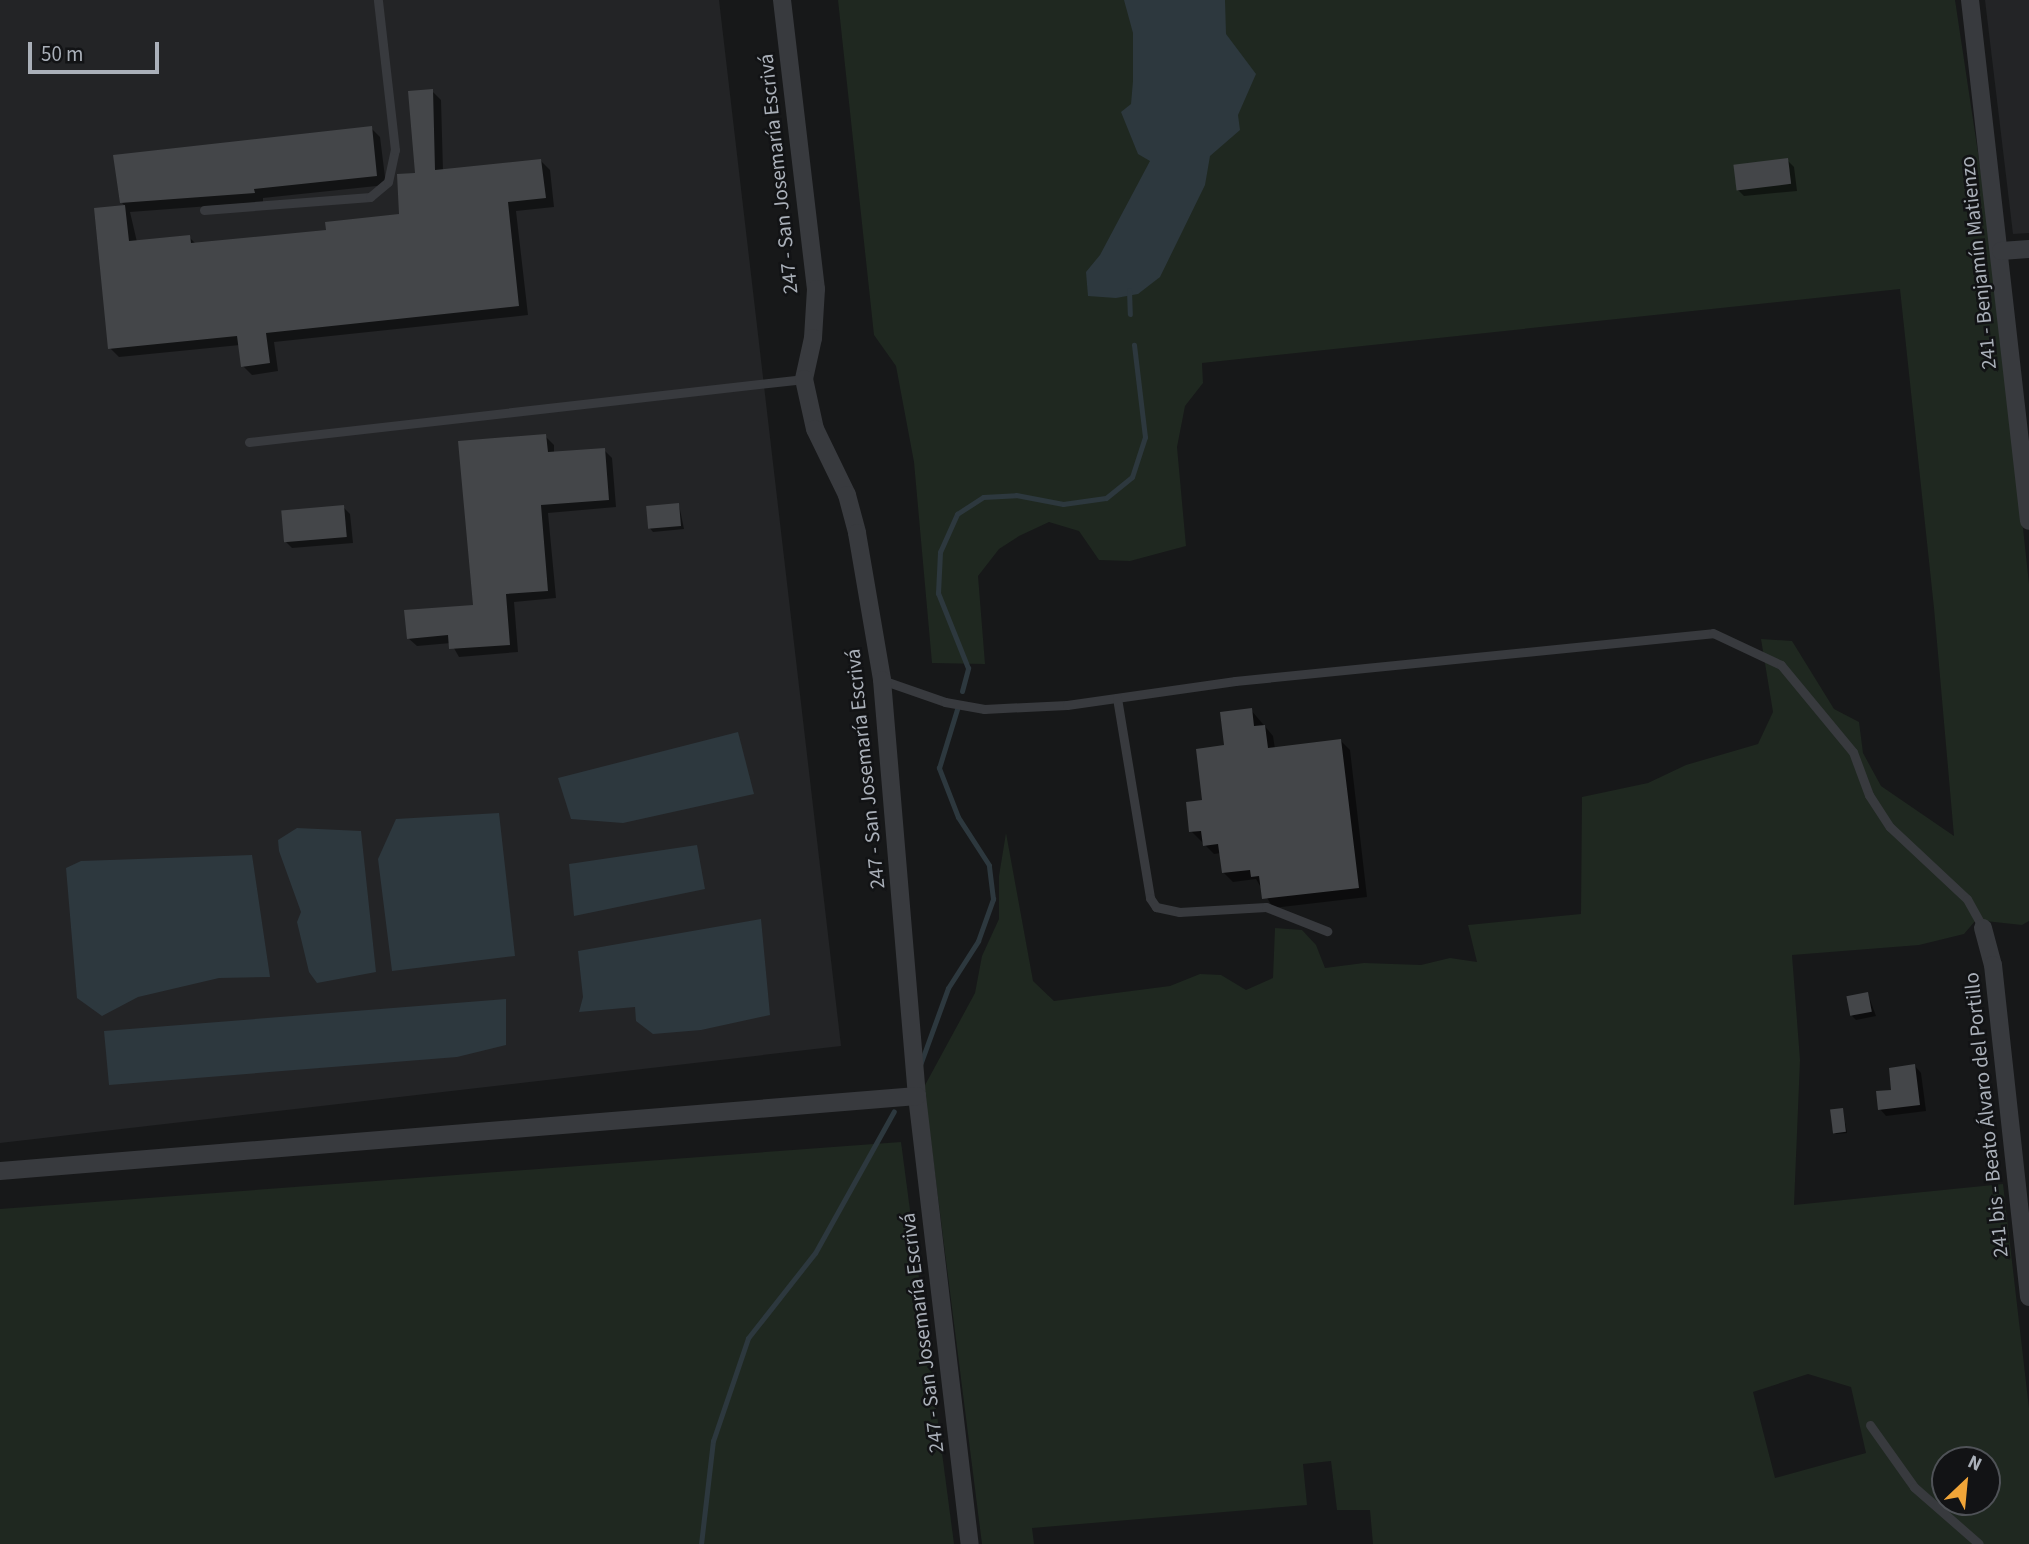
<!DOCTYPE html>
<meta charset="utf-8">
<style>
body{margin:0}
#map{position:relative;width:2029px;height:1544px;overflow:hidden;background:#171819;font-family:"Source Sans 3",sans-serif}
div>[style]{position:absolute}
.built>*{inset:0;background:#232426}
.green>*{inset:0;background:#1f2820}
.water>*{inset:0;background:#2d383e}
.shadow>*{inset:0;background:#0007}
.stream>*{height:5px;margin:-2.5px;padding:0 2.5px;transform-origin:2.5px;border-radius:2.5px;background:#2d383e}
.building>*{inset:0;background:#444649;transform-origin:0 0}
.service>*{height:9px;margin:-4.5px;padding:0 4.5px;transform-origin:4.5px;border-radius:4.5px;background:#383a3e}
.minor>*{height:18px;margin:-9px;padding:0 9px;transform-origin:9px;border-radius:9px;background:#383a3e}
span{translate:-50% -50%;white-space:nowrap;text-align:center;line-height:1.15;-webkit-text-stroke:5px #121315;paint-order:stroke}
.street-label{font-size:21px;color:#aab0b9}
.north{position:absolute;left:1931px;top:1446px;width:70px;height:70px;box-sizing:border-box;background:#121315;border:2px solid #4f5257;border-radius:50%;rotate:26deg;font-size:19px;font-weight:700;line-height:28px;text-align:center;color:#aab0b9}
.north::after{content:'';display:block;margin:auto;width:24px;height:32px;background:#f1a538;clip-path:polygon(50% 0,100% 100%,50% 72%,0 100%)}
.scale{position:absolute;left:28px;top:42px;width:131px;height:32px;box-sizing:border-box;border:4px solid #aab0b9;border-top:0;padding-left:9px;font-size:21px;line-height:24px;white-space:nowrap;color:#aab0b9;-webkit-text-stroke:5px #121315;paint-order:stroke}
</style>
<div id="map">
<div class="built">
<div style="clip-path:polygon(0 0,719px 0,841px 1046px,0 1143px)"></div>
<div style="clip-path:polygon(1985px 0,2029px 0,2029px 233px,2013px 234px)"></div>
</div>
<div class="green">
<div style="clip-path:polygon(evenodd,838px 0,1955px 0,1994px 259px,2029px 584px,2029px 921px,2022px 925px,1976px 920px,1964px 934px,1919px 945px,1792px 955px,1800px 1060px,1794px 1205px,2003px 1184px,2029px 1408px,2029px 1544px,1373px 1544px,1370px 1510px,1337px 1510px,1331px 1461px,1303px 1464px,1307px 1505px,1032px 1528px,1034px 1544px,982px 1544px,924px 1087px,975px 993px,982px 956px,999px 919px,999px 876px,1006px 833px,1033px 981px,1054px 1001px,1170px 986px,1200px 974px,1221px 975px,1246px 990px,1273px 978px,1275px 928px,1302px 930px,1316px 945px,1325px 968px,1364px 963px,1421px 965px,1450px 958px,1477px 962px,1468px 925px,1581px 914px,1582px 797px,1648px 783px,1686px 765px,1758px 744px,1773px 712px,1761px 639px,1792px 641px,1834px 709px,1859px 722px,1863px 753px,1881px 786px,1954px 836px,1934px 608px,1900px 289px,1202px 363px,1203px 383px,1185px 406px,1177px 447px,1186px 546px,1130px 561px,1099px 560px,1079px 531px,1049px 522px,1019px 536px,999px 549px,978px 576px,985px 664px,932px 663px,914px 462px,896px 366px,874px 335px,838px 0,1808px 1374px,1851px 1387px,1866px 1453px,1775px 1478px,1753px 1392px,1808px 1374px,838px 0,1945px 1460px,1987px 1460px,1987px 1502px,1945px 1502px,1945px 1460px)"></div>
<div style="clip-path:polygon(901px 1142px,954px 1544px,0 1544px,0 1209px)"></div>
</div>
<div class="water">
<div style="clip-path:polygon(1124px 0,1225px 0,1226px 34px,1256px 74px,1238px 115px,1240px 130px,1210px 156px,1205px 185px,1160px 277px,1138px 294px,1116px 298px,1088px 296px,1086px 272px,1100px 255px,1150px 161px,1138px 154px,1121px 112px,1131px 104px,1133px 81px,1133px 33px)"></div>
<div style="clip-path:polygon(738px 732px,754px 794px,623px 823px,571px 819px,558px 778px)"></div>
<div style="clip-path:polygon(499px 813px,515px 956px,392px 971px,378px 859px,396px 819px)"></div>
<div style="clip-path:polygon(297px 828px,361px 831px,376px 972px,317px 983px,309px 972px,297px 922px,301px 912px,279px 851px,278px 840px)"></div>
<div style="clip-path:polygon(697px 845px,705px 889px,574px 916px,569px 864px)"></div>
<div style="clip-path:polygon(252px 855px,270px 977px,219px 978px,138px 997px,102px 1016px,77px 998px,66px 868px,81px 861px)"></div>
<div style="clip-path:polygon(761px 919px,770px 1015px,701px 1030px,653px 1034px,636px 1021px,635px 1007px,579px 1012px,583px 997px,578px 951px)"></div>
<div style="clip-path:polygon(506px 999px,506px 1045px,457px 1057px,109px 1085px,104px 1031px)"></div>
</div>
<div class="shadow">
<div style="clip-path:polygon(432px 91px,441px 100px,443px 171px,541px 161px,550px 170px,554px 207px,516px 211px,528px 315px,274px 342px,278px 371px,252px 375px,243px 366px,240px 345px,119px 357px,110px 348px,96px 210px,125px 206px,122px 203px,371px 128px,380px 137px,386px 185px,263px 198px,263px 202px,130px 212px,137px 242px,189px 237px,196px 244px,328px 231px,400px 216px,417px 174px)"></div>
<div style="clip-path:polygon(1787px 160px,1794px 167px,1797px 191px,1744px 196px,1737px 189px)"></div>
<div style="clip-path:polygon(545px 436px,554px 445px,554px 454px,604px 450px,612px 458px,616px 507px,548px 513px,556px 598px,514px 602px,518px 652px,459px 657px,451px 643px,417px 646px,408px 638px,475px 606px)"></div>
<div style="clip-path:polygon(679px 505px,684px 529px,653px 532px,649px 527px)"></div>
<div style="clip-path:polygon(343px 507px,350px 514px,353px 543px,292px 548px,285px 541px)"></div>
<div style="clip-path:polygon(1251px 710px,1273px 736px,1275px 749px,1341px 741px,1350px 750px,1367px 897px,1273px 908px,1256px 879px,1233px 882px,1223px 872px,1221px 853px,1214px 854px,1191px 831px,1226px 747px)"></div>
<div style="clip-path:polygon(1868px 994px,1876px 1016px,1856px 1020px,1852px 1016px)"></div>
<div style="clip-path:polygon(1915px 1066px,1921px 1073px,1926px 1111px,1886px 1116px,1880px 1109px)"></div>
<div style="clip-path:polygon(1843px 1110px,1847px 1133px,1836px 1134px,1834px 1133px)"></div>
</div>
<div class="stream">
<div style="left:1129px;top:290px;width:24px;rotate:88deg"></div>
<div style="left:962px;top:691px;width:24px;rotate:-75deg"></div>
<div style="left:968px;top:668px;width:81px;rotate:-111.8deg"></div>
<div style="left:938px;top:593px;width:41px;rotate:-87.2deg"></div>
<div style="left:940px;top:552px;width:42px;rotate:-65.9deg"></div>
<div style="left:957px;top:514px;width:31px;rotate:-33deg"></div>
<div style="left:983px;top:497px;width:33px;rotate:-3deg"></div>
<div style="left:1016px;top:495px;width:48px;rotate:10.8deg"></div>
<div style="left:1063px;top:504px;width:43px;rotate:-7.9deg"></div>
<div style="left:1106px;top:498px;width:33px;rotate:-39deg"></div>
<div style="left:1132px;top:477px;width:42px;rotate:-72deg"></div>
<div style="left:1145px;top:437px;width:93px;rotate:-96.8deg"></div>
<div style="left:920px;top:1065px;width:82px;rotate:-70deg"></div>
<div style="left:948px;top:988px;width:56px;rotate:-57.4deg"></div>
<div style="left:978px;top:941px;width:45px;rotate:-70.3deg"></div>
<div style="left:993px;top:899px;width:34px;rotate:-97deg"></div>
<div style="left:989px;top:865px;width:57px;rotate:-122.9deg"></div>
<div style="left:958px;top:817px;width:53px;rotate:-111.2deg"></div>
<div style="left:939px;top:768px;width:62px;rotate:-73deg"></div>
<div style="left:701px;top:1544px;width:104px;rotate:-83.4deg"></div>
<div style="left:713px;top:1441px;width:109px;rotate:-71.2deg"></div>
<div style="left:748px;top:1338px;width:108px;rotate:-51.8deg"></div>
<div style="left:815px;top:1253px;width:162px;rotate:-60.9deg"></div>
</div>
<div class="building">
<div style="clip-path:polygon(433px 89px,435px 170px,541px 159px,546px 198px,508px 202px,519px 306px,266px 333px,270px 363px,241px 367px,237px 336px,108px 349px,94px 208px,125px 205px,129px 241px,190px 235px,191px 243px,326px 230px,325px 222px,399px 214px,397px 174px,415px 173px,408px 91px)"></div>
<div style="clip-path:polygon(372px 126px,377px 176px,254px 189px,255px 193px,120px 203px,113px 155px)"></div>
<div style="left:1788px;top:158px;width:26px;height:55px;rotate:83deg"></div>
<div style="clip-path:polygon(546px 434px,548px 452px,605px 448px,609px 500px,541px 505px,548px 591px,506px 594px,510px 645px,449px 649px,448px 635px,407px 639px,404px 610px,473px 605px,458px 441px)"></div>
<div style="left:679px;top:503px;width:23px;height:33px;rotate:85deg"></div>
<div style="left:344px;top:505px;width:32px;height:63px;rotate:85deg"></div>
<div style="clip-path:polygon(1252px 708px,1254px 726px,1265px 725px,1268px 748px,1341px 739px,1359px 888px,1262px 899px,1259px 876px,1251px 877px,1250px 870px,1222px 873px,1218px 844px,1203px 846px,1201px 831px,1189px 832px,1186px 802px,1202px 800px,1196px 749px,1224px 745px,1220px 712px)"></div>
<div style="left:1868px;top:992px;width:20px;height:22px;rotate:79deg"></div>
<div style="clip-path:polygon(1915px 1064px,1920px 1105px,1878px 1110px,1876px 1091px,1891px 1090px,1889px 1068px)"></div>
<div style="left:1843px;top:1108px;width:24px;height:13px;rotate:83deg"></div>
</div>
<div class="service">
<div style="left:204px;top:210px;width:167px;rotate:-4.5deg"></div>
<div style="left:370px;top:197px;width:23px;rotate:-40deg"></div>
<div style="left:388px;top:182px;width:33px;rotate:-78deg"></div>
<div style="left:395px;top:150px;width:151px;rotate:-96.5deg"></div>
<div style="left:249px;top:442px;width:559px;rotate:-6.48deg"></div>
<div style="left:882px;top:680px;width:67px;rotate:19.2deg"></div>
<div style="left:945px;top:702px;width:40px;rotate:10deg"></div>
<div style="left:984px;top:709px;width:83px;rotate:-2.8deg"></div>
<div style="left:1067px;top:705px;width:170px;rotate:-8.1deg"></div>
<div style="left:1235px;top:681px;width:480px;rotate:-5.7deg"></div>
<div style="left:1713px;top:633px;width:75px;rotate:25.2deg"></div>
<div style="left:1781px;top:665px;width:113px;rotate:50.4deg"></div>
<div style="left:1853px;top:752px;width:46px;rotate:69.6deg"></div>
<div style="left:1869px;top:795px;width:38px;rotate:57deg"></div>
<div style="left:1890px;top:827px;width:105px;rotate:43.1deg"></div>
<div style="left:1967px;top:899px;width:33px;rotate:61deg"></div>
<div style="left:1117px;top:698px;width:203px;rotate:80.6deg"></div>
<div style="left:1150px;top:898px;width:11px;rotate:56deg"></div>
<div style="left:1156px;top:907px;width:24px;rotate:12deg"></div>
<div style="left:1179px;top:912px;width:87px;rotate:-3.3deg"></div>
<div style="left:1266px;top:907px;width:66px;rotate:21.5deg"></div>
<div style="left:1870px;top:1425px;width:76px;rotate:54.6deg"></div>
<div style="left:1914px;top:1487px;width:86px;rotate:41.2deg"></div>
</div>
<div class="minor">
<div style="left:782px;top:0;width:291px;rotate:83.3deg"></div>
<div style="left:816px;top:289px;width:49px;rotate:93.5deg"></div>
<div style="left:813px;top:338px;width:42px;rotate:102.4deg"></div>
<div style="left:804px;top:379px;width:51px;rotate:77.6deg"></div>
<div style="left:815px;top:429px;width:73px;rotate:64.1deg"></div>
<div style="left:847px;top:495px;width:39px;rotate:75deg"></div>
<div style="left:857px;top:533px;width:149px;rotate:80.3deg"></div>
<div style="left:882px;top:680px;width:417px;rotate:85.2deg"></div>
<div style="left:917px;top:1096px;width:451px;rotate:83.3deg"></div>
<div style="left:1970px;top:0;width:524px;rotate:83.54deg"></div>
<div style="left:2001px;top:251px;width:28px;rotate:-4deg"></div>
<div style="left:1983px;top:928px;width:38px;rotate:75deg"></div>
<div style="left:1993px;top:965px;width:334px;rotate:83.8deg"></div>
<div style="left:0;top:1171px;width:920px;rotate:-4.68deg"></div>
</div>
<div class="street-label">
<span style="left:778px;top:174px;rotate:-96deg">247 - San Josemaría Escrivá</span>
<span style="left:1978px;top:263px;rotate:-96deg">241 - Benjamín Matienzo</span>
<span style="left:865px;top:769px;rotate:-96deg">247 - San Josemaría Escrivá</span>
<span style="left:1986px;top:1115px;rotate:-96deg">241 bis - Beato Álvaro del Portillo</span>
<span style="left:922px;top:1333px;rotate:-97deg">247 - San Josemaría Escrivá</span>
</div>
<div class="north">N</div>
<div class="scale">50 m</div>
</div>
